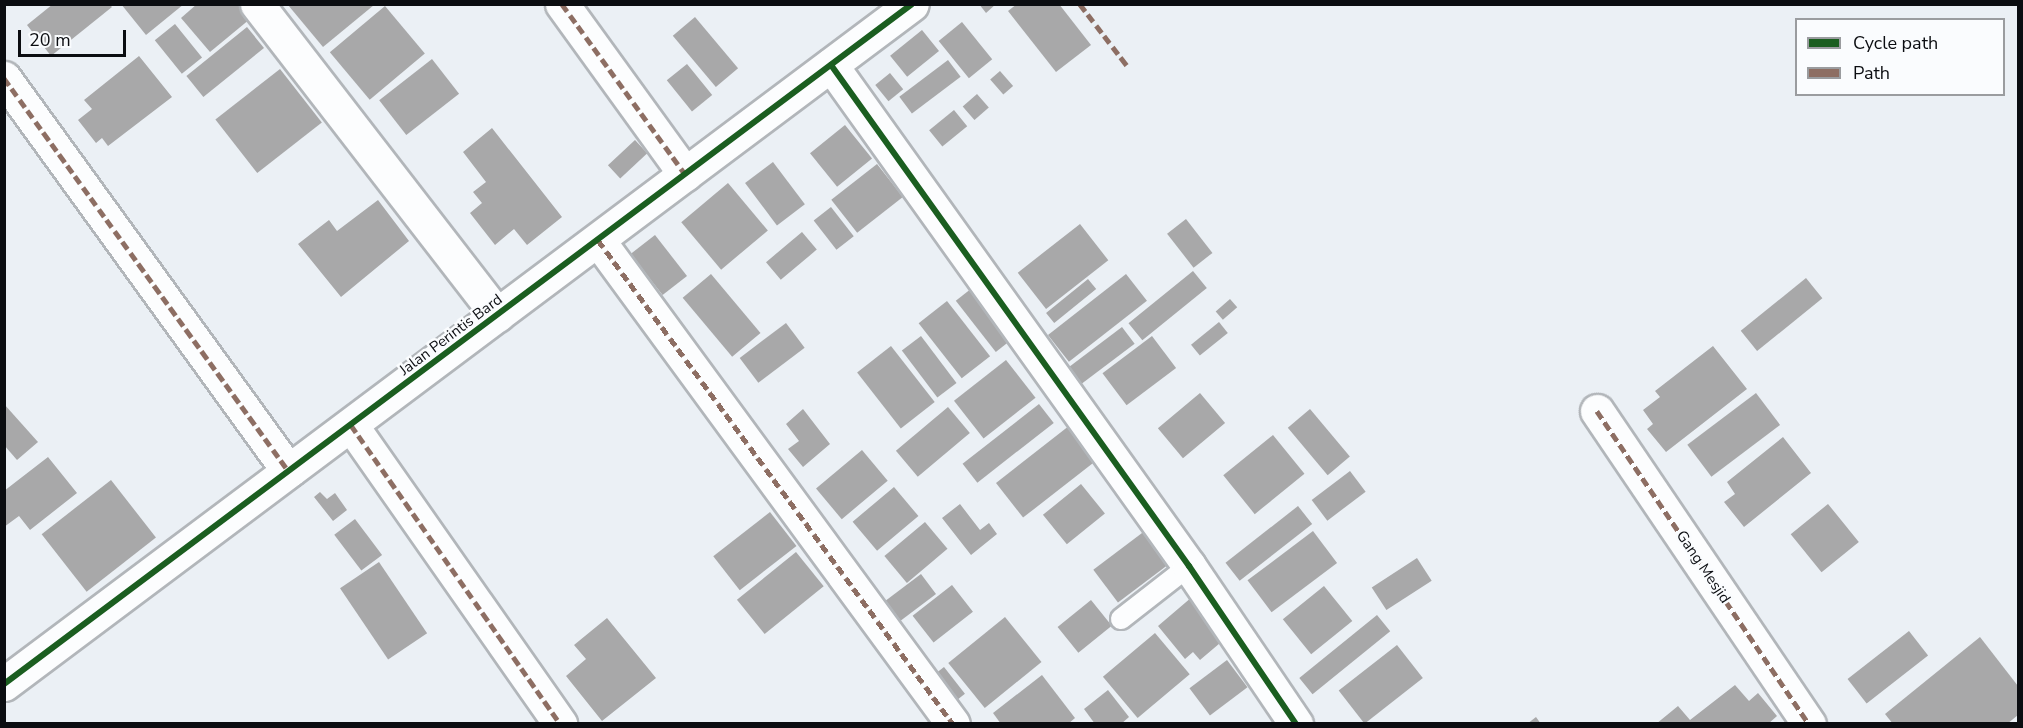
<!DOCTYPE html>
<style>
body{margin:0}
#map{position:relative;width:2023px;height:728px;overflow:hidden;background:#ebf0f5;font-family:"Nunito Sans",sans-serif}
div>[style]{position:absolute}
.building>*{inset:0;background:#a8a8a9;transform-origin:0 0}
.roads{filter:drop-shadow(2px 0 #b2b6ba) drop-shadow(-2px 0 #b2b6ba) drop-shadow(0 2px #b2b6ba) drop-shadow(0 -2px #b2b6ba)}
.service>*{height:20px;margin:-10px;padding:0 10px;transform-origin:10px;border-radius:10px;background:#fcfdfe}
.minor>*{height:33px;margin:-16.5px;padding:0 16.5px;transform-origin:16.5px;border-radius:16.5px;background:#fcfdfe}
.tertiary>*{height:33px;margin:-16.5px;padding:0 16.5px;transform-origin:16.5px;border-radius:16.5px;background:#fcfdfe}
.quiet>*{height:4.5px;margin-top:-2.25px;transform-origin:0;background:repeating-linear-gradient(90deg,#8d6e63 0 9px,transparent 0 13.5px)}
.cycleway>*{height:6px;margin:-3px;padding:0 3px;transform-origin:3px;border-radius:3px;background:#1b5e20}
span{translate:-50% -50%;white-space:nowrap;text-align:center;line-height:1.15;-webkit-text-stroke:5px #fafcfe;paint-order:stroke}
.street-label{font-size:15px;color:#0b0d11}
.frame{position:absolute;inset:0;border:6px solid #0b0d11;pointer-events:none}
.legend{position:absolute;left:1795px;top:18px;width:210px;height:78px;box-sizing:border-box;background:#fafcfe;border:2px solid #9a9c9f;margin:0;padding:8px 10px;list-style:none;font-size:18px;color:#0b0d11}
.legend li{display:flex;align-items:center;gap:12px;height:30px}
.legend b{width:30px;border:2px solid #9a9c9f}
.scale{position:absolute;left:18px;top:30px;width:108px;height:27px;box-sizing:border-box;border:3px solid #0b0d11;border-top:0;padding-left:8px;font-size:18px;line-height:21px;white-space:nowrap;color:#0b0d11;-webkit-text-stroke:4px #fafcfe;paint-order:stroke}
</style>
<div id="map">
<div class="building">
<div style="clip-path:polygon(53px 4px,109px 4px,112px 7px,51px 56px,27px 25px)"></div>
<div style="clip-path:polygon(121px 4px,184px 4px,146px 35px)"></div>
<div style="clip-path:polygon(197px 4px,238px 4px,250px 19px,210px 52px,181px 18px)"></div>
<div style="clip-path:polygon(979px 4px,996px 4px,986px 13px)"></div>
<div style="clip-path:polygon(1017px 4px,1059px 4px,1091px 45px,1056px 72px,1008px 11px)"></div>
<div style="clip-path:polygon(288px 5px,374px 5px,323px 47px)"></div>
<div style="left:385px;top:6px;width:62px;height:72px;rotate:50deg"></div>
<div style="left:695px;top:17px;width:67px;height:29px;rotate:50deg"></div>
<div style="left:962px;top:22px;width:48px;height:30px;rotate:51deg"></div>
<div style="left:175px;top:24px;width:43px;height:26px;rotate:51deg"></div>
<div style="left:247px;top:27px;width:27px;height:78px;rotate:51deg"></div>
<div style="left:922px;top:30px;width:27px;height:41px;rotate:51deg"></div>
<div style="clip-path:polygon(139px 56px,172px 97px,108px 146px,102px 138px,96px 143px,78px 120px,92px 109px,84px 100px)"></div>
<div style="left:432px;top:59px;width:44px;height:67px;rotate:52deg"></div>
<div style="left:948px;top:60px;width:21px;height:61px;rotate:53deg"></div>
<div style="left:687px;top:64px;width:40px;height:26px;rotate:51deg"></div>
<div style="left:280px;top:69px;width:68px;height:82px;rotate:52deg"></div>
<div style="left:1000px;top:71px;width:20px;height:13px;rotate:49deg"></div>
<div style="left:890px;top:73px;width:21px;height:19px;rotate:51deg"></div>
<div style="left:977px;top:94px;width:18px;height:19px;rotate:49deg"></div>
<div style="left:954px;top:110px;width:21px;height:32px;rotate:51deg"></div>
<div style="left:845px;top:125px;width:43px;height:45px;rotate:51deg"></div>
<div style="clip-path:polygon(492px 128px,562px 217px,527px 245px,514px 229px,495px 245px,470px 213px,482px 203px,473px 192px,486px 182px,463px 152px)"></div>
<div style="left:635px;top:140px;width:18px;height:37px;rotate:47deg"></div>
<div style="left:773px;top:162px;width:53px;height:35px;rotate:53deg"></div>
<div style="left:877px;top:164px;width:42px;height:58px;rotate:52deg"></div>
<div style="left:728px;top:183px;width:62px;height:61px;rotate:50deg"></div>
<div style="clip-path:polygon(378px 200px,409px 241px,341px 297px,298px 244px,329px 220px,337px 231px)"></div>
<div style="left:831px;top:207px;width:37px;height:22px;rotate:52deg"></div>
<div style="left:1186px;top:219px;width:43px;height:24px;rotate:52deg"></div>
<div style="left:1080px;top:224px;width:46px;height:79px;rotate:52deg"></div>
<div style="left:802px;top:232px;width:23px;height:47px;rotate:50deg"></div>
<div style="left:655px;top:235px;width:52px;height:31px;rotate:52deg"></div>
<div style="left:1193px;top:271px;width:22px;height:83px;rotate:51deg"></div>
<div style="left:711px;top:274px;width:77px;height:37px;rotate:50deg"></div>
<div style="left:1126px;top:274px;width:34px;height:99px;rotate:52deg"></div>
<div style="left:1806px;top:278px;width:26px;height:84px;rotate:51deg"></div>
<div style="left:1088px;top:279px;width:13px;height:54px;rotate:51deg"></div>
<div style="left:981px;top:281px;width:65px;height:32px;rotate:52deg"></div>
<div style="left:1230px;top:299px;width:11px;height:19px;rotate:49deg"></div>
<div style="left:947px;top:301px;width:70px;height:36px;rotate:52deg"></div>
<div style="left:1219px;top:322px;width:14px;height:36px;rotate:51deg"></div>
<div style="left:786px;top:323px;width:31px;height:58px;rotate:53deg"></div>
<div style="left:1122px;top:327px;width:21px;height:68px;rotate:53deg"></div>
<div style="left:921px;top:336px;width:59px;height:24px;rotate:53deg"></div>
<div style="left:1152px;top:336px;width:40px;height:62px;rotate:53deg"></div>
<div style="left:891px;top:346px;width:71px;height:43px;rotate:52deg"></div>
<div style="clip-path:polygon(1713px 346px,1747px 389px,1666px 452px,1647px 429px,1653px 424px,1643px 410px,1660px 397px,1655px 391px)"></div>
<div style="left:1006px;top:360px;width:48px;height:66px;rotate:52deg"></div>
<div style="left:1200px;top:393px;width:39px;height:55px;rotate:50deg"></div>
<div style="left:1756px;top:393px;width:40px;height:86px;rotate:53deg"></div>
<div style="clip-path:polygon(4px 404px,38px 442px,17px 460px,4px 445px)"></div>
<div style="left:1039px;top:404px;width:24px;height:97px;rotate:52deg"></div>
<div style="left:948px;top:407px;width:34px;height:68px;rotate:50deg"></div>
<div style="clip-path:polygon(803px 409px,830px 444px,803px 467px,788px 449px,799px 441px,786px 424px)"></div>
<div style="left:1310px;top:409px;width:62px;height:29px;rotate:50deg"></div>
<div style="left:1074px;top:422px;width:44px;height:99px;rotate:52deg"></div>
<div style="left:1273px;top:435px;width:50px;height:64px;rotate:51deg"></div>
<div style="clip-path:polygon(1783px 437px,1811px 473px,1744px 527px,1724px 502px,1735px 494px,1727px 482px)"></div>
<div style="left:862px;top:450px;width:40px;height:60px;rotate:50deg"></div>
<div style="clip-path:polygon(48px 457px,77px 493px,30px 530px,19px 516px,4px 527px,4px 491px)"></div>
<div style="left:1350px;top:471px;width:26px;height:48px;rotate:53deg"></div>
<div style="left:111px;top:480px;width:73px;height:88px;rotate:52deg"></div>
<div style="left:1081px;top:484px;width:38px;height:49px;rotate:51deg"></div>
<div style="left:894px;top:487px;width:38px;height:54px;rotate:50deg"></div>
<div style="clip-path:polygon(320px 492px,327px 499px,335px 493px,347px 510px,333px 521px,314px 497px)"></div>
<div style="clip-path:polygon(960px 504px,980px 530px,989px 523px,997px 534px,971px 555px,942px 518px)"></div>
<div style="left:1828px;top:504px;width:49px;height:48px;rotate:51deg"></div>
<div style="left:1298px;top:506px;width:23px;height:92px;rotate:52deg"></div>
<div style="left:770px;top:512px;width:43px;height:72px;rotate:52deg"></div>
<div style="left:355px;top:519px;width:45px;height:26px;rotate:53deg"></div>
<div style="left:925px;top:522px;width:35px;height:53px;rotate:50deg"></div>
<div style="left:1146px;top:530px;width:41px;height:66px;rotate:53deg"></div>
<div style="left:1313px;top:531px;width:40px;height:82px;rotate:53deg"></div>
<div style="left:796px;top:552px;width:44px;height:76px;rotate:51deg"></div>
<div style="left:1417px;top:558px;width:27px;height:54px;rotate:57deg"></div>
<div style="left:379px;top:562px;width:86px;height:47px;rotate:56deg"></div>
<div style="left:921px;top:574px;width:25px;height:49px;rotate:53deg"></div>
<div style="left:952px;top:585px;width:34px;height:50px;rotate:52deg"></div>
<div style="left:1324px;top:586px;width:45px;height:53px;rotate:51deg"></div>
<div style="clip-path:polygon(1199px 591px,1233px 632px,1200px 660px,1193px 652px,1185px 659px,1158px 626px)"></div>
<div style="left:1091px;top:600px;width:33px;height:43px;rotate:51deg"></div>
<div style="left:1377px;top:615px;width:21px;height:100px;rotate:51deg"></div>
<div style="left:1005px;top:617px;width:58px;height:73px;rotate:51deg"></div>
<div style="clip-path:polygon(607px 618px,656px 678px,602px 721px,566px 676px,586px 659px,574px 645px)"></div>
<div style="left:1909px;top:631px;width:31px;height:78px;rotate:52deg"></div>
<div style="left:1155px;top:633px;width:54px;height:68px;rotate:50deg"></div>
<div style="clip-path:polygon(1980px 637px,2018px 686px,2018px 715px,2007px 724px,1893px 724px,1885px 714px)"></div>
<div style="left:1397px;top:645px;width:42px;height:74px;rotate:52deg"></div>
<div style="left:1227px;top:660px;width:34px;height:47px;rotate:53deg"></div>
<div style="left:944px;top:667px;width:34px;height:16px;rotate:52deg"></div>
<div style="clip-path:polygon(1042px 675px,1075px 718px,1068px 724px,1001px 724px,993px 713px)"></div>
<div style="clip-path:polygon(1735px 685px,1749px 701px,1758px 693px,1777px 716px,1768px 724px,1656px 724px,1678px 706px,1690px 720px)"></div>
<div style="clip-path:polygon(1108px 690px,1129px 717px,1121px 724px,1095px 724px,1084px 709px)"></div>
<div style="clip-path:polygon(1536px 717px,1541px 724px,1527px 724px)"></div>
</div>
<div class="roads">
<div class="service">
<div style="left:1121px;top:619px;width:86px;rotate:-37.9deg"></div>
</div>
<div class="minor">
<div style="left:257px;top:4px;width:393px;rotate:52.3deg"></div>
<div style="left:562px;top:4px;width:210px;rotate:54.1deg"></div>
<div style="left:831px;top:65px;width:616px;rotate:54.45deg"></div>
<div style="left:1189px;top:566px;width:191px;rotate:55.9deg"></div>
<div style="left:4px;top:78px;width:485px;rotate:54.1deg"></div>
<div style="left:598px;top:240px;width:600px;rotate:53.74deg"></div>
<div style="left:1597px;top:411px;width:378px;rotate:55.9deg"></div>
<div style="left:351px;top:425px;width:365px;rotate:55deg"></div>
</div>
<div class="tertiary">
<div style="left:4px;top:684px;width:1134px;rotate:-36.83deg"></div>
</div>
</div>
<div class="quiet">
<div style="left:562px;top:4px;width:210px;rotate:54.1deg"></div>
<div style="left:1080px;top:4px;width:81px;rotate:52.6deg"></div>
<div style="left:4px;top:78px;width:485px;rotate:54.1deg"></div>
<div style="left:598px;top:240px;width:600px;rotate:53.74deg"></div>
<div style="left:1597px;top:411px;width:378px;rotate:55.9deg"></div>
<div style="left:351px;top:425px;width:365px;rotate:55deg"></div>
</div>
<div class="cycleway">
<div style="left:831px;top:65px;width:616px;rotate:54.45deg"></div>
<div style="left:1189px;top:566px;width:191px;rotate:55.9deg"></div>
<div style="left:4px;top:684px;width:1134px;rotate:-36.83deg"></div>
</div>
<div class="street-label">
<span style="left:451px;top:335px;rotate:-37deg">Jalan Perintis Bard</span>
<span style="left:1703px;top:567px;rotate:56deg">Gang Mesjid</span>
</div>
<div class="frame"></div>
<ul class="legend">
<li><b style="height:8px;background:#1b5e20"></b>Cycle path</li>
<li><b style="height:8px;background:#8d6e63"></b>Path</li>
</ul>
<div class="scale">20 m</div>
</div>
